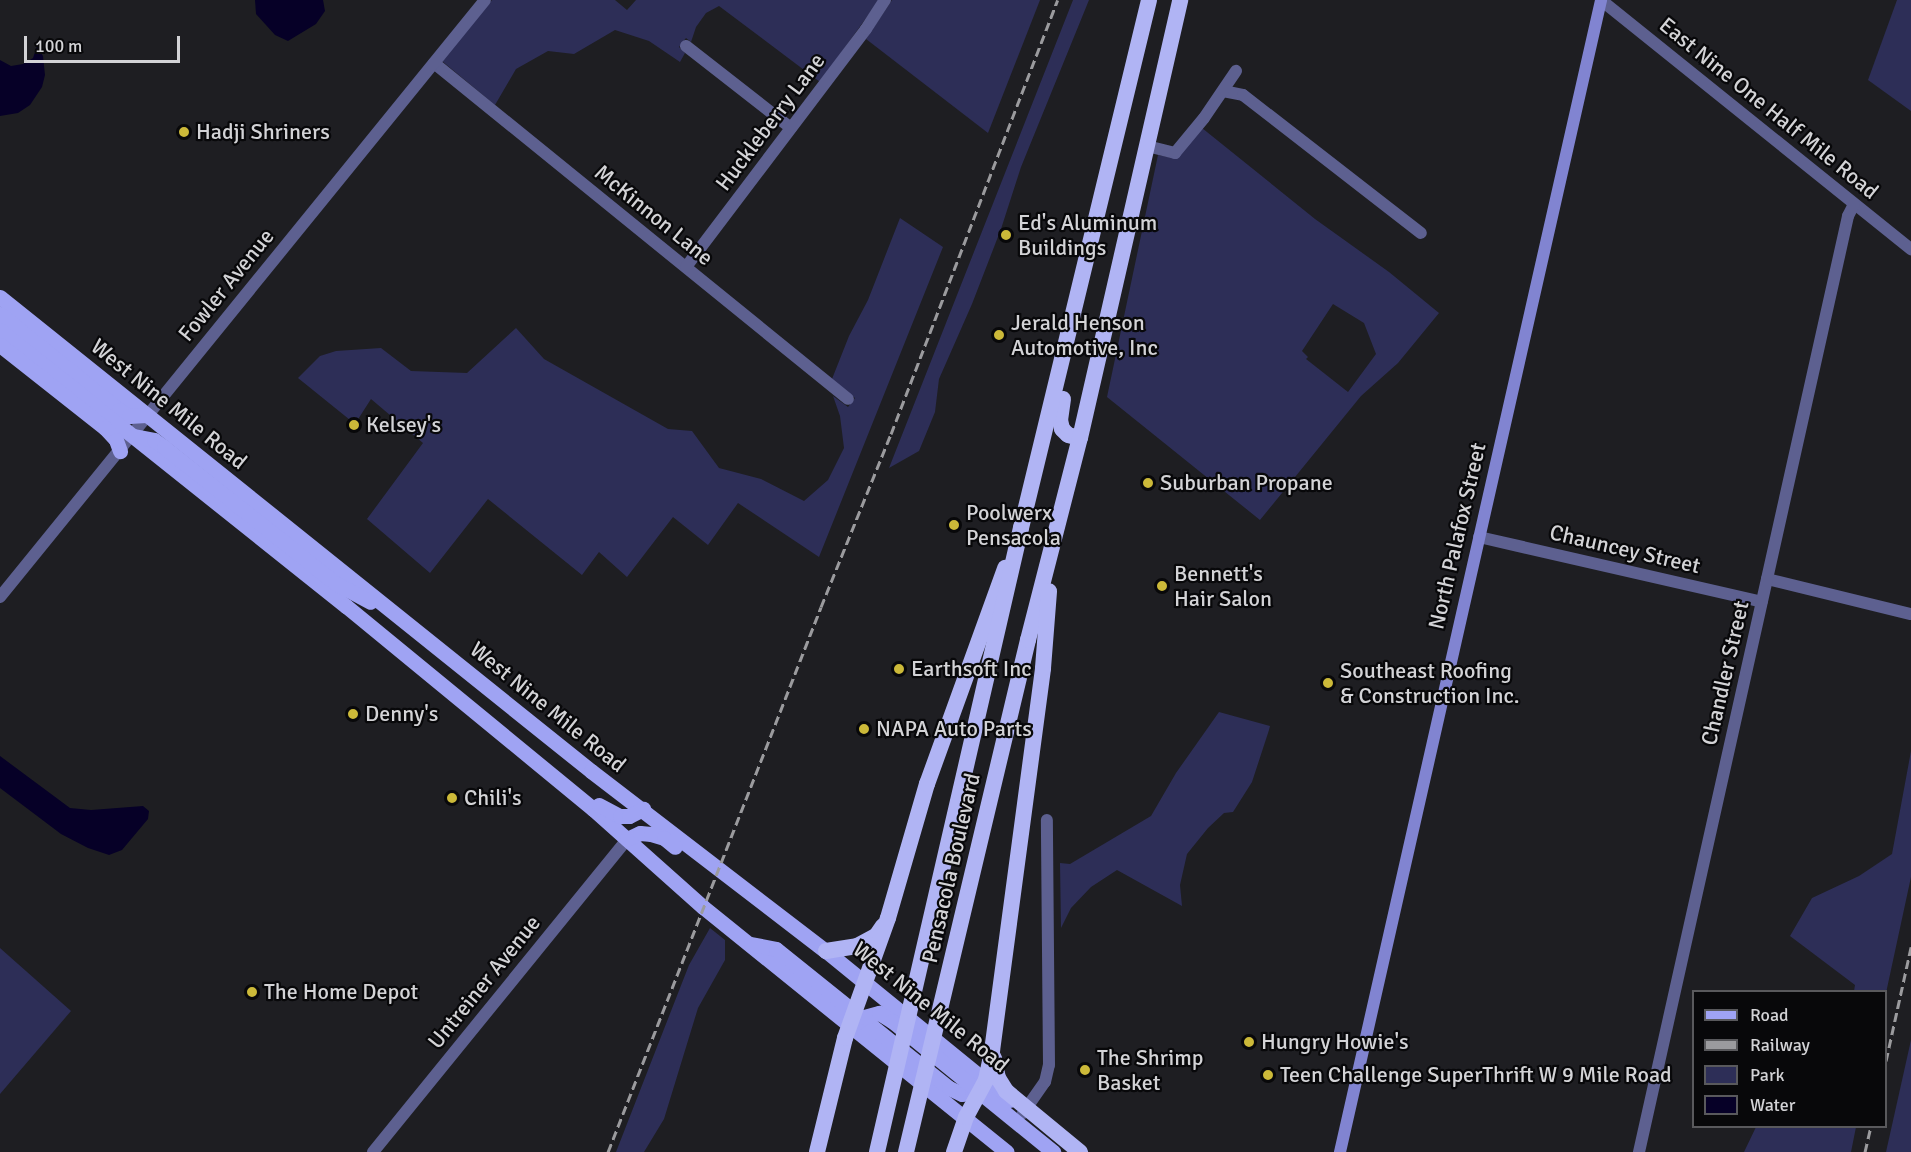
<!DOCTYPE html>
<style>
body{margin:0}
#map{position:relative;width:1911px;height:1152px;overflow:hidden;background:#1e1e22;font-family:Signika,sans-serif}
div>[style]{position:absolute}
.green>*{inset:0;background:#2d2e57}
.water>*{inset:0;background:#060027}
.minor>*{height:12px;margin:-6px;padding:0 6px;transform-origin:6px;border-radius:6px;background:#5d6090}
.tertiary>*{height:12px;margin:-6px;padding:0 6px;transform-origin:6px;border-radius:6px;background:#5d6090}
.secondary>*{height:12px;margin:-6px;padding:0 6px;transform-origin:6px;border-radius:6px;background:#8184d1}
.primary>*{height:15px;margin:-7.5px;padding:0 7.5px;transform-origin:7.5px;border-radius:7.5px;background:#9fa3f3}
.trunk>*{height:16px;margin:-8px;padding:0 8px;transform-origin:8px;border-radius:8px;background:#b0b4f4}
.rail>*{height:3px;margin-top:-1.5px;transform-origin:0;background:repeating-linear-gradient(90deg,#9b9b9e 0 9px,transparent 0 13.5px)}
.dots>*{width:16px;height:16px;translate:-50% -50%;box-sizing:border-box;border:3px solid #08080a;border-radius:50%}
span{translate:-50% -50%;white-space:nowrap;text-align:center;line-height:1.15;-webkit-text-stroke:4.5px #08080a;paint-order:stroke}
.street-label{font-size:22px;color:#d3d3d6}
.poi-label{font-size:22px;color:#d3d3d6}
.left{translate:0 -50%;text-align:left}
.legend{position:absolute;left:1692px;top:990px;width:195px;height:138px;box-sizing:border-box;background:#08080a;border:2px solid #59595c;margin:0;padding:8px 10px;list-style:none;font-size:18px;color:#d3d3d6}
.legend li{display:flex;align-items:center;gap:12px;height:30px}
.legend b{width:30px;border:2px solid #59595c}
.scale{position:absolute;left:24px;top:36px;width:156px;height:27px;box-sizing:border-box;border:3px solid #d3d3d6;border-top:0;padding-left:8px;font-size:18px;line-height:21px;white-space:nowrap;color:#d3d3d6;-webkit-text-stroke:4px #08080a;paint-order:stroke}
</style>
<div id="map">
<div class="green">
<div style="clip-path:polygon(492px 0,615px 0,627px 10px,636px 0,879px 0,820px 82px,719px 6px,706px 13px,696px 27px,691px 42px,686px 38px,679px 47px,685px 53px,680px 62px,649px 41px,615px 30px,574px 54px,548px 51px,516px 69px,495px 105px,442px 61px)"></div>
<div style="clip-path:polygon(892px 0,1040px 0,988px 133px,866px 39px)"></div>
<div style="clip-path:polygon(1073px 0,1089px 0,1021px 167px,1001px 229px,972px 304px,939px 379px,935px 412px,919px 451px,889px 468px)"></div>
<div style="clip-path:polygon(1897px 0,1911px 0,1911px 111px,1868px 80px)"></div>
<div style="clip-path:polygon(evenodd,1202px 128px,1315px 219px,1389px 272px,1439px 313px,1398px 363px,1361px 396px,1260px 520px,1107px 397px,1158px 155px,1173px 158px,1202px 128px,1333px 304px,1364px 323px,1376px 354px,1348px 392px,1306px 359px,1308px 357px,1302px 351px,1333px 304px)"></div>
<div style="clip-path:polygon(900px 218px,943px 247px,819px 557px,738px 503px,708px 545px,673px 517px,627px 577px,599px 552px,582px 575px,488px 499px,430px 573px,367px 519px,423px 443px,371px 399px,355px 424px,298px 378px,320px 356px,336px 351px,381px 348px,411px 371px,467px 373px,516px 328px,544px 359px,668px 429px,692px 431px,719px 468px,761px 479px,804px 501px,828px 480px,844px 448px,840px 416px,833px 396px,848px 407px,855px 398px,832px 379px,849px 336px,868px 300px)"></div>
<div style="clip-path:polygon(1219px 712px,1270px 726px,1269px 730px,1252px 782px,1233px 812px,1224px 813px,1208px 828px,1187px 854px,1180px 885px,1182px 906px,1117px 870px,1091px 887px,1071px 908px,1061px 928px,1060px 863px,1070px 864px,1151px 816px,1176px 773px)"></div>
<div style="clip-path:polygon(1911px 751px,1911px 877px,1886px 993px,1854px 991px,1855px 985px,1790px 936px,1812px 898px,1859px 876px,1892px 854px)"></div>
<div style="clip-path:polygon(710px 928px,725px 940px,725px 960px,698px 1008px,664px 1119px,644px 1152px,616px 1152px,689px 965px)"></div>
<div style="clip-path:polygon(0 948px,71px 1011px,0 1094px)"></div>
<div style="clip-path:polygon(1911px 1040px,1911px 1152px,1886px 1152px)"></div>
<div style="clip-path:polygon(1756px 1127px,1756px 1126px,1856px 1127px,1851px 1152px,1744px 1152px)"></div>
</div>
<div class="water">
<div style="clip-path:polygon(255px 0,323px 0,325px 11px,316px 24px,288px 41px,275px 35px,256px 14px)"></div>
<div style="clip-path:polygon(37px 46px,43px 56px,45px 75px,42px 87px,30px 105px,18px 113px,0 116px,0 60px,11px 66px,23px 64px,33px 58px)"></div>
<div style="clip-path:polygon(0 756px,70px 808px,91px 810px,143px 806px,149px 811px,148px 819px,122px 850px,109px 855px,88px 848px,61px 834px,0 788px)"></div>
</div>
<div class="minor">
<div style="left:1601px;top:0;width:398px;rotate:38.8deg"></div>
<div style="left:686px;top:46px;width:133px;rotate:38deg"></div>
<div style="left:434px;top:63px;width:533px;rotate:39.06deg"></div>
<div style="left:1223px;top:91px;width:20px;rotate:11deg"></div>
<div style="left:1243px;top:95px;width:225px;rotate:37.8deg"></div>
<div style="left:1147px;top:146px;width:29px;rotate:14deg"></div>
<div style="left:1175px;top:153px;width:45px;rotate:-50.4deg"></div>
<div style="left:1204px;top:118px;width:57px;rotate:-55.8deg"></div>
<div style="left:686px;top:267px;width:298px;rotate:-52.9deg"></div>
<div style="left:866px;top:29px;width:35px;rotate:-57deg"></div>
<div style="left:1479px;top:537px;width:290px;rotate:12.9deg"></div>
<div style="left:1767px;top:579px;width:148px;rotate:13.7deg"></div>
<div style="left:1023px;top:1113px;width:38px;rotate:-55deg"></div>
<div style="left:1045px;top:1082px;width:17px;rotate:-77deg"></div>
<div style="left:1049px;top:1065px;width:245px;rotate:-90.5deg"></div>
<div style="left:1639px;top:1152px;width:959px;rotate:-77.41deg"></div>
<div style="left:1848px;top:216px;width:13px;rotate:-63deg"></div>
</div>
<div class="tertiary">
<div style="left:0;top:597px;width:769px;rotate:-50.91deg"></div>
<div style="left:373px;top:1152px;width:403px;rotate:-50.9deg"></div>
</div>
<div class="secondary">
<div style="left:1340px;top:1152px;width:1181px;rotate:-77.23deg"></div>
</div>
<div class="primary">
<div style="left:0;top:297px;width:758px;rotate:38.73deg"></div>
<div style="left:591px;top:771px;width:296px;rotate:37.5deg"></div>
<div style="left:826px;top:951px;width:236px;rotate:39.2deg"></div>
<div style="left:0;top:314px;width:153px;rotate:38.9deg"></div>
<div style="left:119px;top:410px;width:12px;rotate:31deg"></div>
<div style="left:129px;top:416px;width:17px;rotate:-3deg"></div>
<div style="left:0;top:330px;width:443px;rotate:38.6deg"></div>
<div style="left:346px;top:606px;width:320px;rotate:39.4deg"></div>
<div style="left:593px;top:809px;width:147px;rotate:41.7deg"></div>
<div style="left:703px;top:907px;width:390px;rotate:38.9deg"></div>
<div style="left:0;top:345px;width:134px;rotate:38.3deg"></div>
<div style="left:105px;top:428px;width:16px;rotate:47deg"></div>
<div style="left:116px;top:440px;width:12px;rotate:70deg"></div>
<div style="left:134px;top:436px;width:20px;rotate:11deg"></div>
<div style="left:154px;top:440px;width:12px;rotate:35deg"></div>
<div style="left:164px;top:447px;width:218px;rotate:38.5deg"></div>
<div style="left:335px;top:583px;width:40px;rotate:28deg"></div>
<div style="left:599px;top:805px;width:24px;rotate:28deg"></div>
<div style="left:620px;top:816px;width:9px"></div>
<div style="left:629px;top:816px;width:16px;rotate:-27deg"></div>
<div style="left:627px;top:839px;width:14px;rotate:-25deg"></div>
<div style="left:640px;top:833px;width:11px;rotate:5deg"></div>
<div style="left:651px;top:834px;width:14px;rotate:17deg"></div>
<div style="left:664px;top:838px;width:14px;rotate:39deg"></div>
<div style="left:751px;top:944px;width:25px;rotate:11deg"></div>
<div style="left:776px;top:949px;width:222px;rotate:38.8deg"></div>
<div style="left:949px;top:1088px;width:14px;rotate:25deg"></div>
<div style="left:962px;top:1094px;width:10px;rotate:-11deg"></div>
<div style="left:972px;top:1092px;width:18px;rotate:-41deg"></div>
<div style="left:856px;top:1023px;width:10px;rotate:-37deg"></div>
<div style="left:864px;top:1017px;width:16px;rotate:-15deg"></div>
<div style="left:879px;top:1013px;width:15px;rotate:32deg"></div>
<div style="left:892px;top:1021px;width:208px;rotate:39.1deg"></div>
</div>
<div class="trunk">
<div style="left:1063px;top:399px;width:21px;rotate:98deg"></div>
<div style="left:1060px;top:420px;width:9px;rotate:77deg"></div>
<div style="left:1062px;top:429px;width:8px;rotate:45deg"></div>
<div style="left:1068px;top:435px;width:12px;rotate:14deg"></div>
<div style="left:826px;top:951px;width:31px;rotate:-9deg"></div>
<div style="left:857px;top:946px;width:21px;rotate:-28deg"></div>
<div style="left:876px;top:936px;width:12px;rotate:-55deg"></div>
<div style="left:994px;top:1058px;width:20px;rotate:79deg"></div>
<div style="left:998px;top:1078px;width:15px;rotate:58deg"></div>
<div style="left:1006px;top:1091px;width:96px;rotate:39.5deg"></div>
<div style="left:817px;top:1152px;width:117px;rotate:-76.2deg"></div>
<div style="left:845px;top:1038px;width:127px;rotate:-70.3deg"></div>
<div style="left:888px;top:918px;width:140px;rotate:-73.8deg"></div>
<div style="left:927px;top:784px;width:230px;rotate:-70.1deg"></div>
<div style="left:877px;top:1152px;width:640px;rotate:-77.01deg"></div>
<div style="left:1021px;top:528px;width:543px;rotate:-76.37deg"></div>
<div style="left:906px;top:1152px;width:526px;rotate:-76.6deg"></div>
<div style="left:1028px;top:640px;width:209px;rotate:-75.6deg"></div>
<div style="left:1080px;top:438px;width:449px;rotate:-77.1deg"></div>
<div style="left:954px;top:1152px;width:37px;rotate:-71deg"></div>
<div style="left:966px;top:1117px;width:42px;rotate:-61.6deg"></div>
<div style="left:986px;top:1080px;width:30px;rotate:-78deg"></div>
<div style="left:992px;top:1051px;width:386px;rotate:-82.4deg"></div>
<div style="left:1043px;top:668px;width:77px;rotate:-85.5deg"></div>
</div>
<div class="rail">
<div style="left:1886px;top:1061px;width:117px;rotate:-77.6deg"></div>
<div style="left:608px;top:1152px;width:585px;rotate:-68.65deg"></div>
<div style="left:821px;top:607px;width:187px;rotate:-68deg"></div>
<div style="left:891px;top:434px;width:465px;rotate:-69deg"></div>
<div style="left:1865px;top:1152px;width:27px;rotate:-77deg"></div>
</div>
<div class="dots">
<div style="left:184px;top:132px;background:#ccb939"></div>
<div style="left:1006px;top:235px;background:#ccb939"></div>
<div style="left:999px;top:335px;background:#ccb939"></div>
<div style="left:354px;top:425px;background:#ccb939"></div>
<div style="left:1148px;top:483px;background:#ccb939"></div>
<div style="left:954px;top:525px;background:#ccb939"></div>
<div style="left:1162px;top:586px;background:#ccb939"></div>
<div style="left:899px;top:669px;background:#ccb939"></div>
<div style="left:1328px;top:683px;background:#ccb939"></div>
<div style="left:353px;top:714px;background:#ccb939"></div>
<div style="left:864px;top:729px;background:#ccb939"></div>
<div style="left:452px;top:798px;background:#ccb939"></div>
<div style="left:252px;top:992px;background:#ccb939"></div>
<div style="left:1249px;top:1042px;background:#ccb939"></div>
<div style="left:1085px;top:1070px;background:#ccb939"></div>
<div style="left:1268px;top:1075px;background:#ccb939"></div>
</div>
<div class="street-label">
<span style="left:1769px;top:108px;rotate:39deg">East Nine One Half Mile Road</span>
<span style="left:770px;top:122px;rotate:-53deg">Huckleberry Lane</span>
<span style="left:654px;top:215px;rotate:39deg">McKinnon Lane</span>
<span style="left:226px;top:285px;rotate:-51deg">Fowler Avenue</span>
<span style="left:169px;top:404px;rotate:39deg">West Nine Mile Road</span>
<span style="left:1457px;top:536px;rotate:-77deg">North Palafox Street</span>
<span style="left:1625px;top:549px;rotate:13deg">Chauncey Street</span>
<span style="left:1725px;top:673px;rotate:-77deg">Chandler Street</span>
<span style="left:548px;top:707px;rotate:39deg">West Nine Mile Road</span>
<span style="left:951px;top:868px;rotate:-77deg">Pensacola Boulevard</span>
<span style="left:484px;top:982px;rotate:-51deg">Untreiner Avenue</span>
<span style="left:931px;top:1007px;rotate:39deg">West Nine Mile Road</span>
</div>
<div class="poi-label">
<span class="left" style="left:196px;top:132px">Hadji Shriners</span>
<span class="left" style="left:1018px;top:235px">Ed's Aluminum<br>Buildings</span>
<span class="left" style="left:1011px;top:335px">Jerald Henson<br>Automotive, Inc</span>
<span class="left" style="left:366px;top:425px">Kelsey's</span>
<span class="left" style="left:1160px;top:483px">Suburban Propane</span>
<span class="left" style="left:966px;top:525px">Poolwerx<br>Pensacola</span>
<span class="left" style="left:1174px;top:586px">Bennett's<br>Hair Salon</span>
<span class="left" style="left:911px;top:669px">Earthsoft Inc</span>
<span class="left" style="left:1340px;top:683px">Southeast Roofing<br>&amp; Construction Inc.</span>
<span class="left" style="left:365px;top:714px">Denny's</span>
<span class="left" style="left:876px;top:729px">NAPA Auto Parts</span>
<span class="left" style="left:464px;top:798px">Chili's</span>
<span class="left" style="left:264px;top:992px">The Home Depot</span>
<span class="left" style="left:1261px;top:1042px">Hungry Howie's</span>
<span class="left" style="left:1097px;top:1070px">The Shrimp<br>Basket</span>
<span class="left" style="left:1280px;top:1075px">Teen Challenge SuperThrift W 9 Mile Road</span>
</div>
<ul class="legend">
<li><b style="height:8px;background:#9fa3f3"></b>Road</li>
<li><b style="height:8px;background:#9b9b9e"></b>Railway</li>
<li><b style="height:16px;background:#2d2e57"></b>Park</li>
<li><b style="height:16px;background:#060027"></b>Water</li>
</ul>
<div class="scale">100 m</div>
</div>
